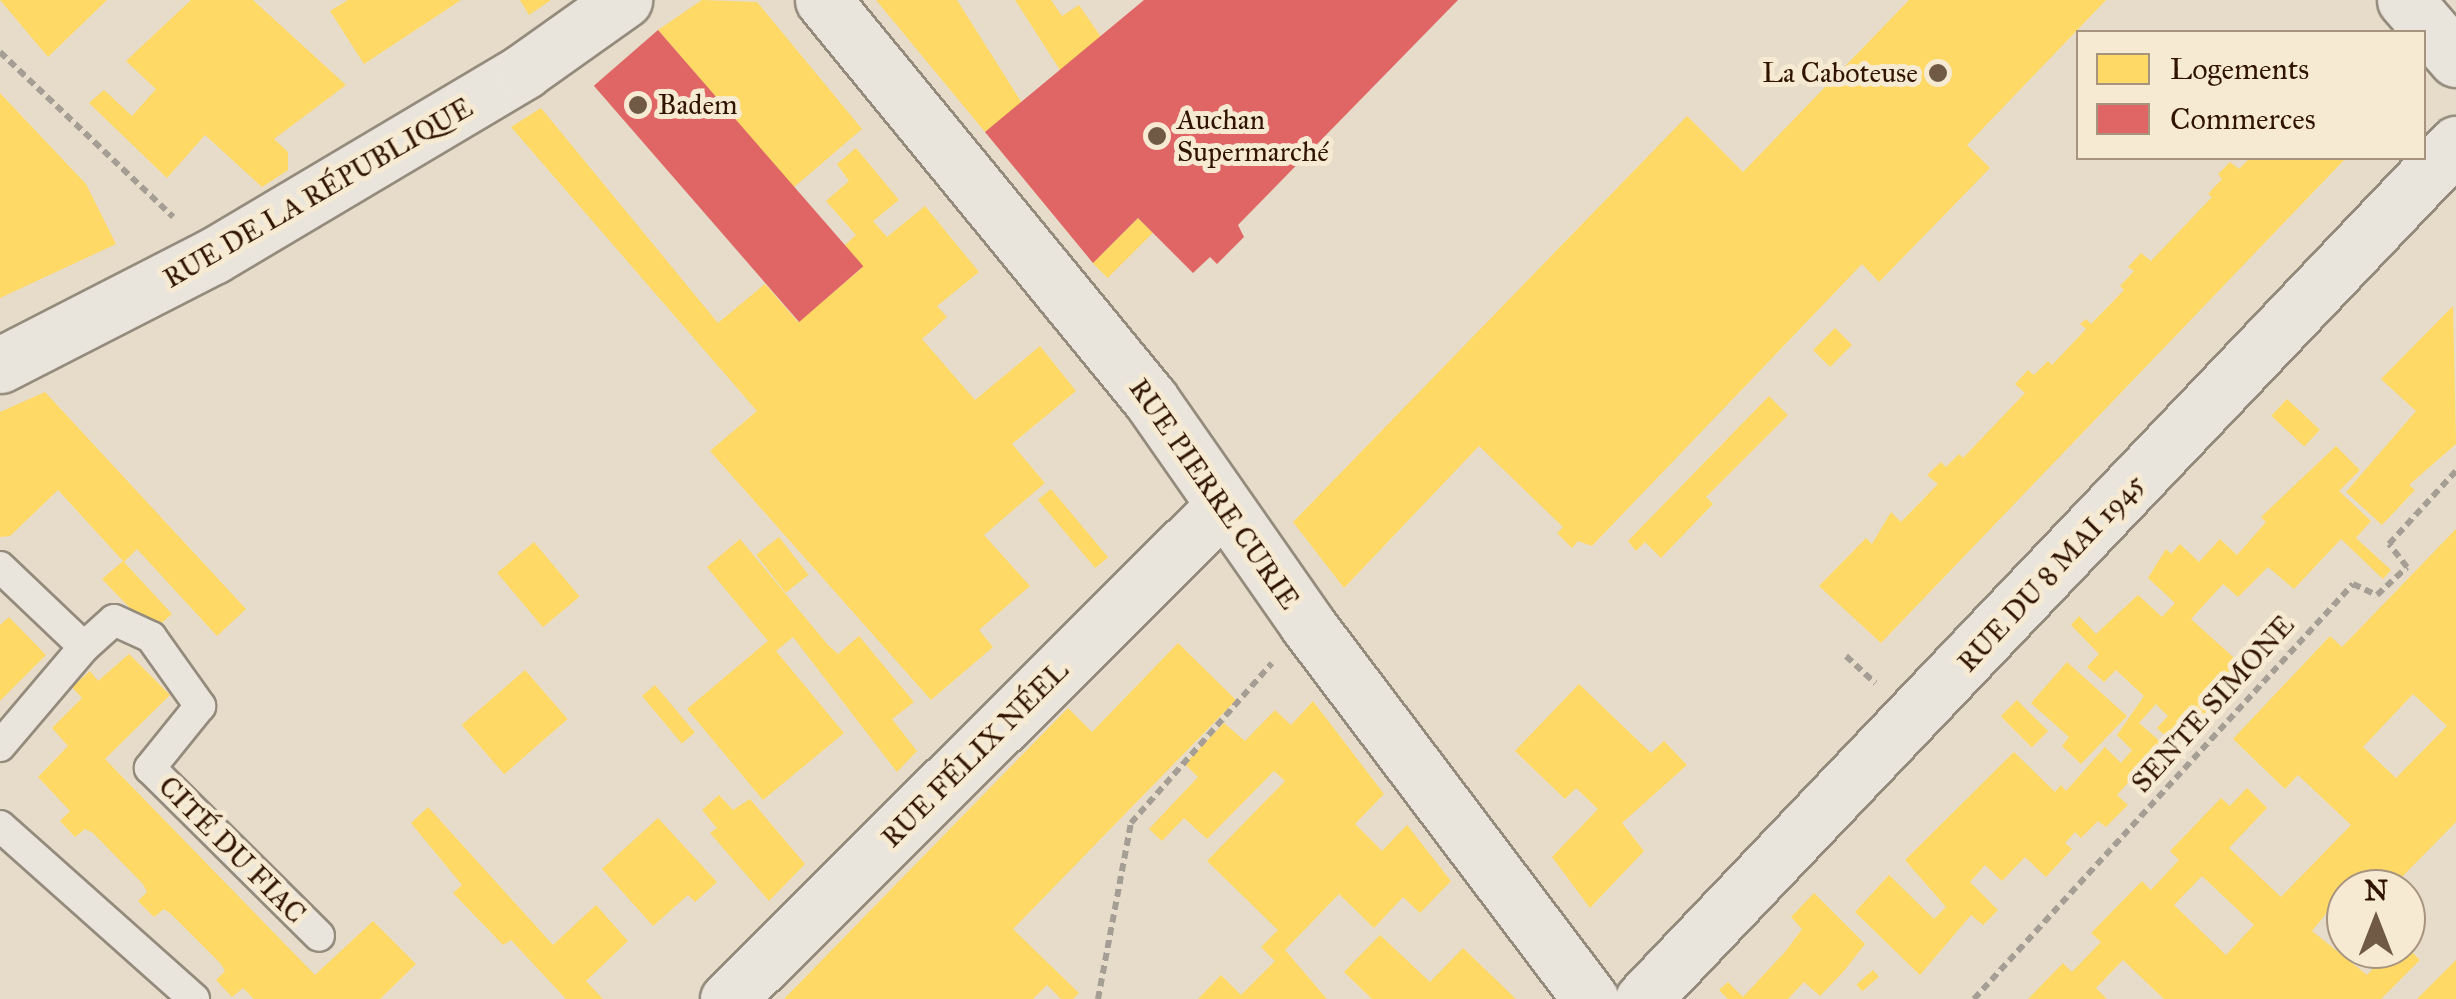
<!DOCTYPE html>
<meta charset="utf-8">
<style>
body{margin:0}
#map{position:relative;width:2456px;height:999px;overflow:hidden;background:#e6dcc9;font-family:"IM FELL Great Primer",serif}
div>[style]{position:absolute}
.homes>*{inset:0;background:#ffd966;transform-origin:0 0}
.shops>*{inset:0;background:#e06666;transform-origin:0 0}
.path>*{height:6px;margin-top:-3px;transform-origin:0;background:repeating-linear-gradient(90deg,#a59e95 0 8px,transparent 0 13px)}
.roads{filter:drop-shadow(2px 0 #948b7d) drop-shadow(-2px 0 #948b7d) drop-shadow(0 2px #948b7d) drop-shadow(0 -2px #948b7d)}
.lane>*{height:30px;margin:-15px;padding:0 15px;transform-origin:15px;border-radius:15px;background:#eae5dc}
.street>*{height:55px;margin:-27.5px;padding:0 27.5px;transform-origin:27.5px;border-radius:27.5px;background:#eae5dc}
.dots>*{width:28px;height:28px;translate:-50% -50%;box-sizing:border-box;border:5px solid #f7ead3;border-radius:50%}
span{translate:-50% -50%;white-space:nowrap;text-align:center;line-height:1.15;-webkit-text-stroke:10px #f7ead3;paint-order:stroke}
.poi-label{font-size:28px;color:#301400}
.right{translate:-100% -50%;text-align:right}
.left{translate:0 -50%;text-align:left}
.street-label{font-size:28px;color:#301400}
.legend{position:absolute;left:2076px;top:30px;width:350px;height:130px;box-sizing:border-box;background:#f7ead3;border:2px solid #a7947f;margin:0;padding:12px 18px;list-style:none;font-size:30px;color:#301400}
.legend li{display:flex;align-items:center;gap:20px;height:50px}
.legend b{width:50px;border:2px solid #a7947f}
.north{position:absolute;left:2326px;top:869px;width:100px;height:100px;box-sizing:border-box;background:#f7ead3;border:2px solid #a7947f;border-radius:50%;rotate:0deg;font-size:28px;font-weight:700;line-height:40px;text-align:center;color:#301400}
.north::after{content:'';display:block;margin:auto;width:35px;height:45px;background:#705a46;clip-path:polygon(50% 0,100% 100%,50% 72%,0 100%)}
</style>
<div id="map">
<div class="homes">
<div style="clip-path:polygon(0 0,107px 0,48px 57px)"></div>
<div style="clip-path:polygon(191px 0,253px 0,346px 85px,274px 139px,288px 152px,288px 170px,262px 187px,205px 135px,167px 178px,89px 103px,104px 90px,132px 116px,156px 89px,126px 61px)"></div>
<div style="clip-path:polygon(348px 0,461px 0,364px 64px,330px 11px)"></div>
<div style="clip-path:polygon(520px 0,551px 0,529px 15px)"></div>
<div style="clip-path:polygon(702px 0,757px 2px,862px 129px,793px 188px,658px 30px)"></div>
<div style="clip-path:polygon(876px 0,957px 0,1022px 103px,985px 132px)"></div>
<div style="clip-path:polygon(1015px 0,1051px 0,1062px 16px,1079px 5px,1101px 37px,1060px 70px)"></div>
<div style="clip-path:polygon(1909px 0,2106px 0,1967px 145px,1990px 168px,1879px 282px,1862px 264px,1592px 546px,1578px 541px,1572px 548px,1557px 533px,1563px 527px,1479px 446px,1344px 588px,1293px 522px,1687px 116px,1743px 172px)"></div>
<div style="clip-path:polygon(0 93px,86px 184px,116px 244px,0 298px)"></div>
<div style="clip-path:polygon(541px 108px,718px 323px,765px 284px,798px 322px,862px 268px,843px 247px,856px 235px,826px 201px,849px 181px,837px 164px,856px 148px,899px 200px,873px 221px,887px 237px,925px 206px,979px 272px,937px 306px,947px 317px,922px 339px,975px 400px,1040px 346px,1076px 391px,1012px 444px,1045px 483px,984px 535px,1030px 586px,979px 630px,993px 647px,931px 700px,710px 451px,757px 411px,511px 127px)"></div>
<div style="clip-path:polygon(2250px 158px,2346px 158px,1881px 643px,1819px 586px,1866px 538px,1872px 544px,1891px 512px,1901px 522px,1938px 484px,1927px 475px,1941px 462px,1946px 467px,1959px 454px,1963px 458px,2025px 393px,2015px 384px,2028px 370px,2034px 375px,2048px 361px,2052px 365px,2086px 329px,2080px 324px,2086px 319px,2091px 324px,2124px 290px,2120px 286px,2134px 271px,2128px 267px,2141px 253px,2151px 261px,2212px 197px,2208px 194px,2222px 179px,2218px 174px,2230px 162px,2239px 169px)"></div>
<div style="left:1138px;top:218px;width:21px;height:64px;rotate:45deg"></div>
<div style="clip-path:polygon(2453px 306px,2456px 444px,2409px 485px,2415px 490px,2382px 525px,2346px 492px,2416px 411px,2381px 379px)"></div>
<div style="left:1835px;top:328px;width:24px;height:31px;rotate:45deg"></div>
<div style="clip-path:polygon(45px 392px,246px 609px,217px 636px,137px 549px,124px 562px,172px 614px,152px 631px,102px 579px,123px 561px,58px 490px,10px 536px,0 537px,0 412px)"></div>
<div style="clip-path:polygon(1769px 396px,1788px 415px,1706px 497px,1713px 504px,1661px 558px,1645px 542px,1636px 551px,1628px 541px)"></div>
<div style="left:2287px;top:399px;width:45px;height:23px;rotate:43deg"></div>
<div style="clip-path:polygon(2336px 446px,2360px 470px,2339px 491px,2371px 521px,2356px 538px,2391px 570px,2383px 579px,2341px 539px,2294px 589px,2268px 567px,2238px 597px,2223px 584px,2191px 619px,2243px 666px,2231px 686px,2175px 745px,2157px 728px,2168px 716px,2156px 704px,2139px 723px,2163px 744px,2117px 795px,2128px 805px,2106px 827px,2098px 821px,2081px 838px,2075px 832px,2065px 843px,2072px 849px,2046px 877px,2025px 857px,2002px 881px,1985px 865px,1970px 882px,1998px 910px,1983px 925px,1971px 915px,1920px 975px,1855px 912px,1889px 875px,1934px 919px,1946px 907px,1905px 860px,2014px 752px,2055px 792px,2061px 785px,2066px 791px,2105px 747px,2121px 763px,2132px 750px,2117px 735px,2144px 696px,2116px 670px,2104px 682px,2087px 667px,2099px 654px,2071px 625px,2079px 616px,2096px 634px,2138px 595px,2162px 617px,2175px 603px,2148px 578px,2166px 549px,2171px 554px,2180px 544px,2199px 562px,2220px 539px,2237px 555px,2266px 522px,2261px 517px)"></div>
<div style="left:1051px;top:489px;width:89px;height:17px;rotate:50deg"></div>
<div style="clip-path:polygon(evenodd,2456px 529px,2456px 822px,2390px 889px,2346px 889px,2312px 931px,2367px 975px,2392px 949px,2406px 946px,2420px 960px,2381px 999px,2164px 999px,2123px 960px,2096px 988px,2107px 999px,2028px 999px,2063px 963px,2072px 972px,2101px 942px,2091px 933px,2142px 881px,2151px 890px,2179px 860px,2170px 851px,2221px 798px,2230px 806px,2247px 788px,2267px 808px,2229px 848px,2281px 897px,2351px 825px,2298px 775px,2285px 789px,2233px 739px,2330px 636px,2342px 647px,2456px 529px,2413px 694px,2447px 726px,2396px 778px,2363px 747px,2413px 694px,2456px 529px,2202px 876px,2254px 925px,2226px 955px,2174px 905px,2202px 876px)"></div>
<div style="left:779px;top:537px;width:48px;height:29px;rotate:52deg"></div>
<div style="clip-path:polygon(740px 539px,828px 645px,838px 654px,859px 636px,914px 702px,892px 719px,917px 751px,897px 772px,793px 637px,776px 651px,844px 733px,763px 800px,687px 709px,768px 641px,707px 567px)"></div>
<div style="left:534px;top:542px;width:71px;height:48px;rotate:50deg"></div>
<div style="clip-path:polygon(9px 617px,46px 655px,0 701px,0 625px)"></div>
<div style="clip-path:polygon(1178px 643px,1236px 700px,1013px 929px,1079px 993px,1073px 999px,1061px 999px,1047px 985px,1033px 999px,784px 999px,1068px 708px,1092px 732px)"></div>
<div style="clip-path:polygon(129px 654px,170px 695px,105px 759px,315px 975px,373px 921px,416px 964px,380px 999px,254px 999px,243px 988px,232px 997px,216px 980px,225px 971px,221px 964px,171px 914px,164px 909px,154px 917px,138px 901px,147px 892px,143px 884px,93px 833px,85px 829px,75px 837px,60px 821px,70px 811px,38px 777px,68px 746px,52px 728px,82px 698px,72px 687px,90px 671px,98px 681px)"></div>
<div style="clip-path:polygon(2067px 662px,2127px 716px,2081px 764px,2062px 746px,2069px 737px,2031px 703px)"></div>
<div style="left:525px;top:670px;width:65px;height:84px;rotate:49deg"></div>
<div style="clip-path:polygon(1579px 684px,1651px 753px,1664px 741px,1687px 765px,1622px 823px,1644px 851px,1590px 908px,1552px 857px,1598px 809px,1576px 788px,1565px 799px,1515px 751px)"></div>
<div style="left:655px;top:685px;width:62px;height:17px;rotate:50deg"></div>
<div style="left:2017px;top:700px;width:44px;height:23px;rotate:45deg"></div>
<div style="clip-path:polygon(1313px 701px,1384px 794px,1355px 824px,1382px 851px,1407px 825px,1451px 881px,1420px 913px,1403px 897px,1374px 928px,1339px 894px,1285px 950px,1327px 999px,1198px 999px,1221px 975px,1241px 995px,1275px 961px,1261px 947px,1278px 930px,1207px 861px,1285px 781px,1274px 771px,1207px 839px,1184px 818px,1162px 841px,1149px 829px,1198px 777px,1185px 764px,1224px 723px,1245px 741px,1275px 710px,1291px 725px)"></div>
<div style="clip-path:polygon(719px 795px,733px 810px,750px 799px,805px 864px,769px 901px,710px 833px,717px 828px,702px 810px)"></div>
<div style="clip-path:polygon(428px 807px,553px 945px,596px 905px,628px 941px,586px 981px,603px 999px,566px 999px,511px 940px,503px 945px,453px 893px,462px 885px,411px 823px)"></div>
<div style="clip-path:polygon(658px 818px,717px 882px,695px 902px,688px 895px,653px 926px,602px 869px)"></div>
<div style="clip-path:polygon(1814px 893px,1865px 944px,1844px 971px,1820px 996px,1804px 982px,1788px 999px,1728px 999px,1719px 990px,1728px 982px,1743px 997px,1785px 952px,1802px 929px,1791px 917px)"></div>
<div style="clip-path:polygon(1380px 935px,1430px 982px,1463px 948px,1516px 999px,1372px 999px,1344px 972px)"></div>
<div style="clip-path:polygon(2456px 960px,2456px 999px,2417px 999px)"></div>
<div style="left:1873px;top:970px;width:9px;height:22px;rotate:49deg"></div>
</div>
<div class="shops">
<div style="clip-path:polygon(1144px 0,1458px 0,1238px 225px,1244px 237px,1217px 264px,1210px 257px,1193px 273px,1138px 218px,1093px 263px,985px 132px)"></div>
<div style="left:658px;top:30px;width:313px;height:85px;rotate:49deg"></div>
</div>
<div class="path">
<div style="left:0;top:52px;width:239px;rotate:43.6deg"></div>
<div style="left:1846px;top:656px;width:40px;rotate:43deg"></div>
<div style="left:1098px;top:999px;width:179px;rotate:-79.4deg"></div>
<div style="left:1131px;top:823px;width:213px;rotate:-48.6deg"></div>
<div style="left:1974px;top:999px;width:562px;rotate:-47.6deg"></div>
<div style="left:2353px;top:584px;width:26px;rotate:25deg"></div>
<div style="left:2377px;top:595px;width:41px;rotate:-43deg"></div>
<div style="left:2407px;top:567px;width:29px;rotate:-128deg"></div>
<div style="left:2389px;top:544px;width:99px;rotate:-47.5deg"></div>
</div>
<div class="roads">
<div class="lane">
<div style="left:0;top:567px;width:116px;rotate:43.6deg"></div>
<div style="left:84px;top:647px;width:130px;rotate:130.3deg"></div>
<div style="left:84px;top:647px;width:40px;rotate:-42deg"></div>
<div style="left:114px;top:620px;width:41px;rotate:24.7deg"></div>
<div style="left:151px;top:637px;width:85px;rotate:54.6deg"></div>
<div style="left:200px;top:706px;width:80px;rotate:128.9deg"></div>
<div style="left:150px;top:768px;width:238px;rotate:44.8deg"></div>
<div style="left:0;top:826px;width:260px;rotate:41.7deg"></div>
</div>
<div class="street">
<div style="left:823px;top:0;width:517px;rotate:50.65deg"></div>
<div style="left:1151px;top:400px;width:273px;rotate:55.1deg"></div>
<div style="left:1307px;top:624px;width:470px;rotate:52.9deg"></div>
<div style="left:2405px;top:0;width:78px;rotate:49.2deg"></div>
<div style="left:0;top:365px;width:239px;rotate:-27.1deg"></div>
<div style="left:213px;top:256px;width:362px;rotate:-30.7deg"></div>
<div style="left:524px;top:71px;width:123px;rotate:-35.4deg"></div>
<div style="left:728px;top:999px;width:696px;rotate:-44.88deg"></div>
<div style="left:1643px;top:999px;width:1180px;rotate:-46.44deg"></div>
</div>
</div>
<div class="dots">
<div style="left:1938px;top:73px;background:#705a46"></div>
<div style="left:638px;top:105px;background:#705a46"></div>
<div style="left:1157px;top:136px;background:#705a46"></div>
</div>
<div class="poi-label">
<span class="right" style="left:1918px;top:73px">La Caboteuse</span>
<span class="left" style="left:658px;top:105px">Badem</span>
<span class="left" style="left:1177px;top:136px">Auchan<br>Supermarché</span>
</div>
<div class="street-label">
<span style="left:318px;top:193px;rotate:-30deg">RUE DE LA RÉPUBLIQUE</span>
<span style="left:1214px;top:494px;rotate:55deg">RUE PIERRE CURIE</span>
<span style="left:2051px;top:573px;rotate:-47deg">RUE DU 8 MAI 1945</span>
<span style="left:2213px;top:704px;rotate:-48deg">SENTE SIMONE</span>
<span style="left:975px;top:754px;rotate:-45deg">RUE FÉLIX NÉEL</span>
<span style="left:232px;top:850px;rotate:45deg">CITÉ DU FIAC</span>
</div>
<ul class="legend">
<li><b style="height:28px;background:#ffd966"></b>Logements</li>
<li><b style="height:28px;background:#e06666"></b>Commerces</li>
</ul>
<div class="north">N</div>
</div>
